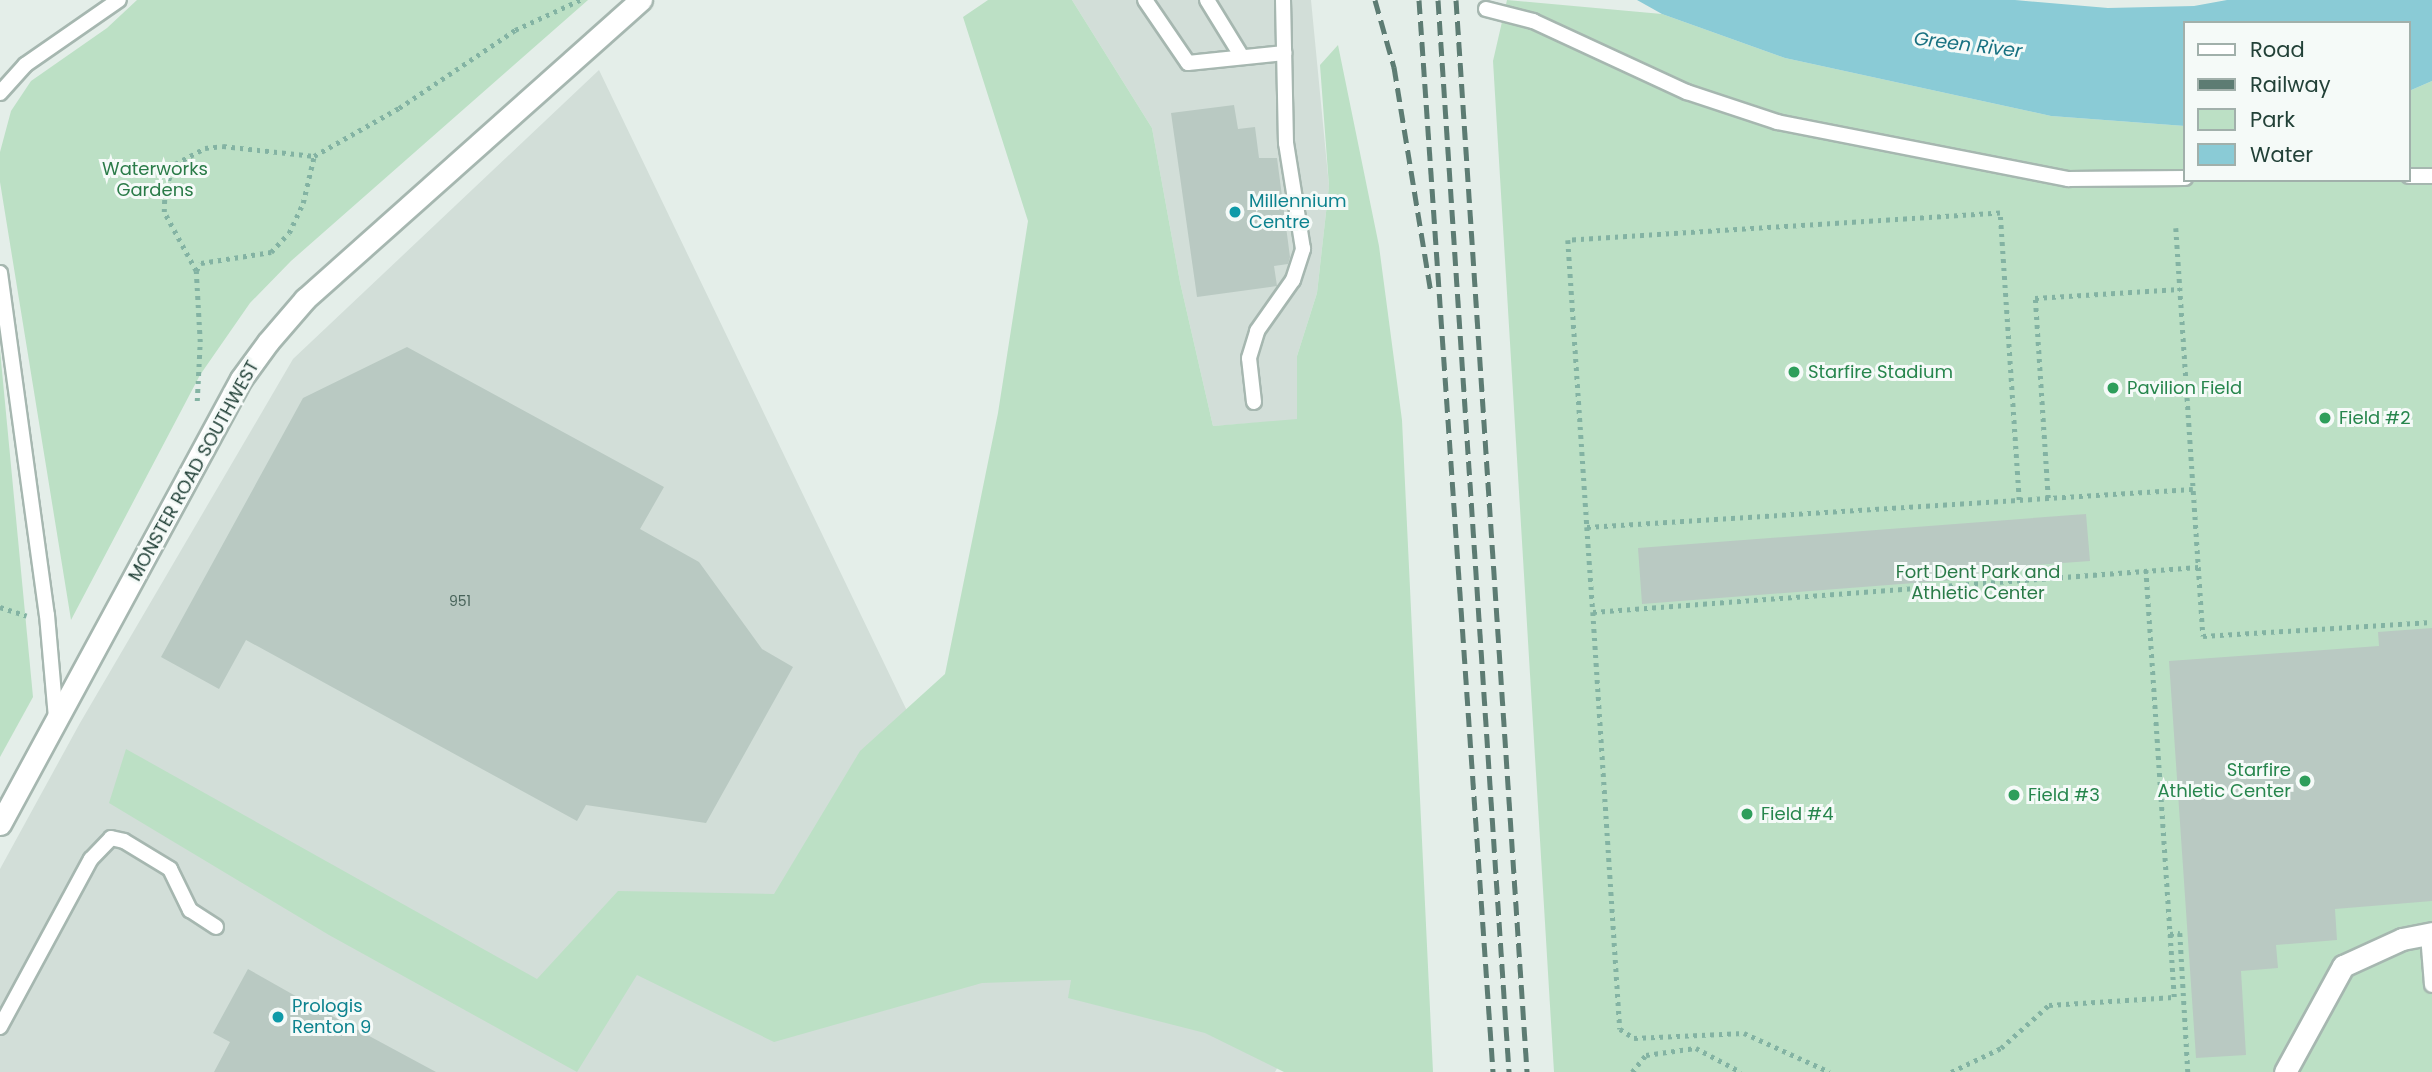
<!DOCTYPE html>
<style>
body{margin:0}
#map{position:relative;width:2432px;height:1072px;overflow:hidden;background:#e4eee9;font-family:Poppins,sans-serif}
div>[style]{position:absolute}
.built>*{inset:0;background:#d2ded8}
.green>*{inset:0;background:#bce0c5}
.water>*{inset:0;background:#8acbd6}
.building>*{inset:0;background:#b9c9c2}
.path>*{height:4.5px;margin-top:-2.25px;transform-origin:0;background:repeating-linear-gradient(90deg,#83b3a3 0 3.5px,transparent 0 8.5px)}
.roads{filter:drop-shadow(2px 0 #a6b7b0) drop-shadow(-2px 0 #a6b7b0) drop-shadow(0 2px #a6b7b0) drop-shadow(0 -2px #a6b7b0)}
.service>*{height:14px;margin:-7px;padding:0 7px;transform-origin:7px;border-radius:7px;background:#fff}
.minor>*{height:21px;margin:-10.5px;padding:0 10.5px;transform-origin:10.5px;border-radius:10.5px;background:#fff}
.tertiary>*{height:21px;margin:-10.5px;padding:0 10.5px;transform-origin:10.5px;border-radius:10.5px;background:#fff}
.rail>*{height:5px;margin-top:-2.5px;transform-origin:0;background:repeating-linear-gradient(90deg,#5d7c73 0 14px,transparent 0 21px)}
.dots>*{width:19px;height:19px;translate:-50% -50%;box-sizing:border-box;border:4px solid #f5faf8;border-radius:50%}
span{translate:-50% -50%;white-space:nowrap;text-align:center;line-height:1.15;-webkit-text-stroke:6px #f5faf8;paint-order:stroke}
.number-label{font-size:14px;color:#48635a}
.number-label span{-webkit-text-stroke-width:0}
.park-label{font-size:18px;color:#2a7b48}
.culture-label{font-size:18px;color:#0d838f}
.left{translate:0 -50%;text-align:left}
.leisure-label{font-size:18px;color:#27864d}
.right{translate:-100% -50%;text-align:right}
.street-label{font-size:18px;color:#224138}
.water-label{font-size:19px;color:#187181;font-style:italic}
.legend{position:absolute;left:2183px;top:21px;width:228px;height:161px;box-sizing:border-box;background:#f5faf8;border:2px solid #a1b0ab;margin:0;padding:9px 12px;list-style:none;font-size:21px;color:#224138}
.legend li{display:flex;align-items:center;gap:14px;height:35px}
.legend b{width:35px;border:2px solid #a1b0ab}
</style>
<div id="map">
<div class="built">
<div style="clip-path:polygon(1072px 0,1311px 0,1329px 186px,1317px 293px,1297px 356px,1297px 420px,1213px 426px,1180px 282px,1152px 128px)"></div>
<div style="clip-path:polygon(599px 70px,971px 844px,1298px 1031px,1275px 1072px,0 1072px,0 869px,80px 723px,293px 359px)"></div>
</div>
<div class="green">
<div style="clip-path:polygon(137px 0,588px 0,291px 261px,250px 303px,200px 375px,71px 620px,0 182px,0 152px,11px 111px,31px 81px,107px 28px)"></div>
<div style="clip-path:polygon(988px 0,1072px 0,1152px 128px,1180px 282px,1213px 426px,1297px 419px,1297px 356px,1317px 293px,1329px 186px,1320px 65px,1338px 45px,1379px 246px,1402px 420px,1433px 1072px,1284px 1072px,1205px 1033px,1068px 998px,1071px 980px,982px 983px,774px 1042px,637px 975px,577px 1072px,329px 935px,109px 803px,126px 749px,537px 979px,618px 891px,774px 894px,860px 751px,945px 674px,998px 413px,1028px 221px,963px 17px)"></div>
<div style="clip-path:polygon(1507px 0,1662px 14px,1785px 58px,2051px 116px,2185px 126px,2185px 180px,2409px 180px,2409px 91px,2432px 81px,2432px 1072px,1554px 1072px,1493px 61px)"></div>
<div style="clip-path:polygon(0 350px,33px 697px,0 757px)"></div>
</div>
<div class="water">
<div style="clip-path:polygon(1637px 0,2015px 0,2108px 8px,2194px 6px,2227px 0,2432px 0,2432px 81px,2409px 91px,2409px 23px,2185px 23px,2185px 126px,2051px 116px,1785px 58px,1662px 14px)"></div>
</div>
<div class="building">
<div style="clip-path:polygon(1234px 105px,1238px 129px,1255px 127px,1259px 158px,1277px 158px,1290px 257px,1288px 264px,1274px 266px,1277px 286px,1197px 297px,1171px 113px)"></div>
<div style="clip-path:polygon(407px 347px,664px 487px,640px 529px,699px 562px,762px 649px,793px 667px,706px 823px,586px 805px,577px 821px,246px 640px,219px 689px,161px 657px,303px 398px)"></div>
<div style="clip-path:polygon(2086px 514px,2090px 561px,1978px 569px,1979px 578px,1642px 604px,1638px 548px)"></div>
<div style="clip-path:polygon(2432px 628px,2432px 901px,2335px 909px,2337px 940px,2276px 945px,2278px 968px,2241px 971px,2246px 1055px,2196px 1058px,2169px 661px,2379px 646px,2378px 632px)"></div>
<div style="clip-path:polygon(248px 969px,308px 1003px,436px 1072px,214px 1072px,230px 1042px,213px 1033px)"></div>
</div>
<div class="path">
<div style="left:2176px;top:228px;width:409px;rotate:86.2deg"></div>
<div style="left:2203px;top:636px;width:229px;rotate:-3.5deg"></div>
<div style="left:196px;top:271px;width:67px;rotate:-118.5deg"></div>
<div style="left:164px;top:212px;width:24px;rotate:-88deg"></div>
<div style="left:165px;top:188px;width:26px;rotate:-67deg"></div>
<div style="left:175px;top:164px;width:34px;rotate:-28deg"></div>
<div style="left:205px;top:148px;width:18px;rotate:-6deg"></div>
<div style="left:223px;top:146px;width:92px;rotate:6.3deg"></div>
<div style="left:197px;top:401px;width:59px;rotate:-87.1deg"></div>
<div style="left:200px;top:342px;width:71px;rotate:-93.2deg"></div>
<div style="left:196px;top:271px;width:9px;rotate:-58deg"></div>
<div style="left:201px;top:263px;width:71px;rotate:-8.9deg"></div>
<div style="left:271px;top:252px;width:26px;rotate:-47deg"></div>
<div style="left:289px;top:233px;width:33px;rotate:-65deg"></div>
<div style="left:303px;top:203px;width:48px;rotate:-76.8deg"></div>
<div style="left:314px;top:156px;width:98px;rotate:-29.5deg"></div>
<div style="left:399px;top:108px;width:140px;rotate:-33.9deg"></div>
<div style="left:515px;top:30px;width:72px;rotate:-24.8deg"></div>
<div style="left:2048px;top:498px;width:200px;rotate:-93.7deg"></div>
<div style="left:2035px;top:298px;width:145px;rotate:-3.6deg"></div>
<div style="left:2019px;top:500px;width:288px;rotate:-93.8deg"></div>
<div style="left:2000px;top:213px;width:433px;rotate:176.4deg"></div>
<div style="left:1568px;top:240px;width:288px;rotate:86.2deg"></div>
<div style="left:1587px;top:527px;width:607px;rotate:-3.59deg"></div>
<div style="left:1587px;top:527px;width:85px;rotate:86deg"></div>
<div style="left:1593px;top:612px;width:607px;rotate:-4.25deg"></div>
<div style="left:0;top:607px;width:28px;rotate:18deg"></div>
<div style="left:1593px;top:612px;width:418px;rotate:86.3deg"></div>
<div style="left:1620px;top:1029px;width:17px;rotate:33deg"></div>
<div style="left:1634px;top:1038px;width:110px;rotate:-2.6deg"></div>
<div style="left:1744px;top:1033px;width:94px;rotate:24.4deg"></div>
<div style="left:2170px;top:934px;width:10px;rotate:-6deg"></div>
<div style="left:2180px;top:933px;width:139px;rotate:86.7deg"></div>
<div style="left:1632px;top:1072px;width:22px;rotate:-51deg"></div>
<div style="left:1646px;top:1055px;width:50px;rotate:-8deg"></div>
<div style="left:1696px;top:1048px;width:51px;rotate:28.1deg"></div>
<div style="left:1951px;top:1072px;width:55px;rotate:-25.6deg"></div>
<div style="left:2001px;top:1048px;width:64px;rotate:-41.9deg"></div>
<div style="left:2049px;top:1005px;width:125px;rotate:-3.7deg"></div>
<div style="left:2174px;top:997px;width:428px;rotate:-93.8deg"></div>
</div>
<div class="roads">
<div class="service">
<div style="left:1145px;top:0;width:76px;rotate:55.7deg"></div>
<div style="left:1188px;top:63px;width:97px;rotate:-5.9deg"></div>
<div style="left:1207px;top:0;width:67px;rotate:58.4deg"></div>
<div style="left:1486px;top:9px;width:49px;rotate:14.3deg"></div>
<div style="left:1533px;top:21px;width:170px;rotate:24.8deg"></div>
<div style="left:1687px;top:92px;width:95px;rotate:18.4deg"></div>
<div style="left:1777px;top:122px;width:297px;rotate:11.1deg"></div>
<div style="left:2068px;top:179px;width:117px;rotate:-0.5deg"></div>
<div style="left:0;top:93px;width:38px;rotate:-48deg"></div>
<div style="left:25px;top:65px;width:114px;rotate:-34.7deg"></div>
<div style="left:2409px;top:176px;width:23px"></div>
<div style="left:0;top:273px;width:345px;rotate:82.2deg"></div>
<div style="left:47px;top:615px;width:103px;rotate:85deg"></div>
<div style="left:1254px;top:402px;width:44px;rotate:-96.5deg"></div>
<div style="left:1249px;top:358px;width:28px;rotate:-73deg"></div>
<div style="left:1257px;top:331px;width:62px;rotate:-54.8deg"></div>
<div style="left:1293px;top:280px;width:33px;rotate:-72deg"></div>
<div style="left:1303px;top:249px;width:107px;rotate:-99.1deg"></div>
<div style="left:1286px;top:143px;width:143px;rotate:-91.2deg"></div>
<div style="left:2428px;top:935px;width:50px;rotate:85.4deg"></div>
<div style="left:0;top:1027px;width:191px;rotate:-61.6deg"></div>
<div style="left:91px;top:859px;width:29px;rotate:-46deg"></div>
<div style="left:111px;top:838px;width:13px;rotate:13deg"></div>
<div style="left:124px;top:841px;width:54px;rotate:31.3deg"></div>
<div style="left:170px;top:869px;width:46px;rotate:64deg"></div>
<div style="left:190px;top:910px;width:31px;rotate:33deg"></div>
</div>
<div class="minor">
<div style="left:2285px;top:1072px;width:121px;rotate:-61.3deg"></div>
<div style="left:2343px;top:966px;width:65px;rotate:-24.6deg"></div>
<div style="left:2402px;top:939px;width:31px;rotate:-11deg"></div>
</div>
<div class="tertiary">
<div style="left:0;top:824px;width:506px;rotate:-61.56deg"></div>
<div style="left:241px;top:379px;width:46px;rotate:-53.9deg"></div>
<div style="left:268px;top:342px;width:57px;rotate:-49.3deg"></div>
<div style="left:305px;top:299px;width:450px;rotate:-41.7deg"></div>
</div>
</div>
<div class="rail">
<div style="left:1375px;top:0;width:70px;rotate:74.2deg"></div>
<div style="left:1394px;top:67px;width:229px;rotate:80.7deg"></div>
<div style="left:1419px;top:0;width:1075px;rotate:86.05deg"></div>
<div style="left:1438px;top:0;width:1074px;rotate:86.21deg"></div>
<div style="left:1456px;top:0;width:1074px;rotate:86.21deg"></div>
</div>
<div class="dots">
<div style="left:1235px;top:212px;background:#0f9aa8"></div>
<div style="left:1794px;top:372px;background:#2e9e5b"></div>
<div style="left:2113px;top:388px;background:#2e9e5b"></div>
<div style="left:2325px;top:418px;background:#2e9e5b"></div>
<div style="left:2305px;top:781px;background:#2e9e5b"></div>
<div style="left:2014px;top:795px;background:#2e9e5b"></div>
<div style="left:1747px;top:814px;background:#2e9e5b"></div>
<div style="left:278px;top:1017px;background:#0f9aa8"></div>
</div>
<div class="number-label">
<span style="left:460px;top:601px">951</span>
</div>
<div class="park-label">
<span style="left:155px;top:180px">Waterworks<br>Gardens</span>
<span style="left:1978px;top:583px">Fort Dent Park and<br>Athletic Center</span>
</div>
<div class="culture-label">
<span class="left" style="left:1249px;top:212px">Millennium<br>Centre</span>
<span class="left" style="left:292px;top:1017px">Prologis<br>Renton 9</span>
</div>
<div class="leisure-label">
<span class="left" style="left:1808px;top:372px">Starfire Stadium</span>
<span class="left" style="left:2127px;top:388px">Pavilion Field</span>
<span class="left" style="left:2339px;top:418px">Field #2</span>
<span class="right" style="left:2291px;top:781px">Starfire<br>Athletic Center</span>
<span class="left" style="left:2028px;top:795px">Field #3</span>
<span class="left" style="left:1761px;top:814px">Field #4</span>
</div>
<div class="street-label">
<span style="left:194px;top:471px;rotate:-61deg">MONSTER ROAD SOUTHWEST</span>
</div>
<div class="water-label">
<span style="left:1968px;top:45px;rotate:7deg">Green River</span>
</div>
<ul class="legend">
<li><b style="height:9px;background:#fff"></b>Road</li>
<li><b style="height:9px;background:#5d7c73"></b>Railway</li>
<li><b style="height:19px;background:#bce0c5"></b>Park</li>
<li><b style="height:19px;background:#8acbd6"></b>Water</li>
</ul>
</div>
